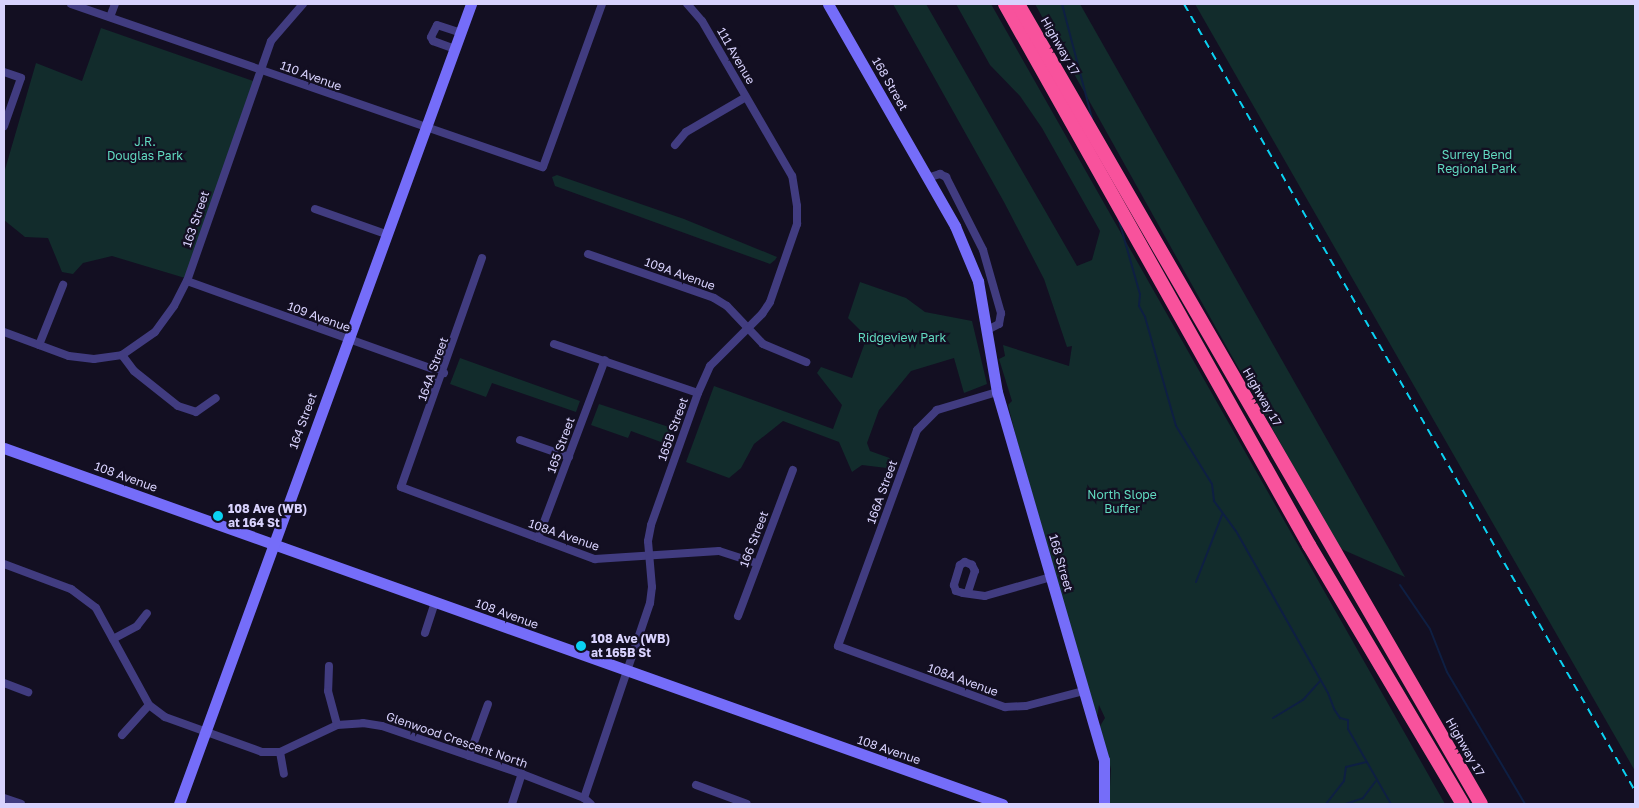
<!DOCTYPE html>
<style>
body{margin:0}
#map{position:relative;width:1639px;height:808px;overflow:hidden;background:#130f22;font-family:"Golos Text",sans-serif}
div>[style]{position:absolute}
.green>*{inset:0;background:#122c2c}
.stream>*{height:2px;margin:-1px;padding:0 1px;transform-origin:1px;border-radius:1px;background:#0e1f43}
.street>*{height:8px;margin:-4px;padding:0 4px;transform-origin:4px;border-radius:4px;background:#413c80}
.secondary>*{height:11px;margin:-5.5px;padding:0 5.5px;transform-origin:5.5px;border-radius:5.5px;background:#756df9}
.highway>*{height:14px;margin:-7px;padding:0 7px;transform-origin:7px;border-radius:7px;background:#f8529c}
.rail>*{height:2px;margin-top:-1px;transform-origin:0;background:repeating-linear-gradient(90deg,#0ad2f2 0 8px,transparent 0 14px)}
.dots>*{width:14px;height:14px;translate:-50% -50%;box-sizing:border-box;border:2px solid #130f22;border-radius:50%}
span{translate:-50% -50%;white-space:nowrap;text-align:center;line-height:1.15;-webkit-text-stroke:4.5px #130f22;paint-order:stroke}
.street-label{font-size:12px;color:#d8d2fd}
.park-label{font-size:12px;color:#61dac0}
.poi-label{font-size:12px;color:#d8d2fd;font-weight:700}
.left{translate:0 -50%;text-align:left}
.frame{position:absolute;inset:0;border:5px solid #d8d2fd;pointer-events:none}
</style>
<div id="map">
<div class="green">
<div style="clip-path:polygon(893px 4px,926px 4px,1077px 266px,1092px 260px,1100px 231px,1042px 128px,1020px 96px,990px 65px,956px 4px,991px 4px,1445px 804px,1109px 804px,1111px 769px,1100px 726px,1105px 718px,1099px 705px,1097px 718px,1017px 441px,1008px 405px,1012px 401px,999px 359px,1005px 356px,1003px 345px,1069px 366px,1072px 346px,1067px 347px,1044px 279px,1004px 202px)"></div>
<div style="clip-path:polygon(1035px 4px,1080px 4px,1405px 577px,1339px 548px)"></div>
<div style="clip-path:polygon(1195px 4px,1635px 4px,1635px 771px)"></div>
<div style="clip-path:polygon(101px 28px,256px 82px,185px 278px,112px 256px,83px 263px,73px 274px,62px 272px,48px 238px,25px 237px,4px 220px,4px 173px,36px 63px,82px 81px)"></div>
<div style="clip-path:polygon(557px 175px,684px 219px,777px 257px,775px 260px,770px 264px,555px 186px,552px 177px)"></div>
<div style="clip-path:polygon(860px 282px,906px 298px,925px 312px,972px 321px,987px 384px,964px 393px,954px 358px,911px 371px,879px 410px,867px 443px,870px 451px,898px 461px,895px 469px,862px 465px,852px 472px,839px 442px,783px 421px,754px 444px,741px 468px,729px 478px,686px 462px,714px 386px,833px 429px,842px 405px,817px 373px,821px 367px,852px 378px,867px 337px,848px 318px)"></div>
<div style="clip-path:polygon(460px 358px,580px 401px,576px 412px,492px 383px,486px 397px,450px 384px)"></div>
<div style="clip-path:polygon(599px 404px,675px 429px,669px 445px,631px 431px,628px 438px,591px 425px)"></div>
</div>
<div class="stream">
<div style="left:1062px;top:4px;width:118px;rotate:75.3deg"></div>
<div style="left:1118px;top:217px;width:80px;rotate:74.1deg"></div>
<div style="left:1140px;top:294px;width:12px;rotate:95deg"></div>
<div style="left:1139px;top:306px;width:13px;rotate:61deg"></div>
<div style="left:1145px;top:317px;width:113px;rotate:74.1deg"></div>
<div style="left:1176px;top:426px;width:68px;rotate:58.2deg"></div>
<div style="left:1212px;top:484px;width:17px;rotate:83deg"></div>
<div style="left:1214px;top:501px;width:37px;rotate:54deg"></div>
<div style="left:1236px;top:531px;width:186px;rotate:60.4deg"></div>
<div style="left:1328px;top:693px;width:17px;rotate:69deg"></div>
<div style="left:1334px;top:709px;width:11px;rotate:56deg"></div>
<div style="left:1340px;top:718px;width:8px;rotate:14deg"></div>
<div style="left:1348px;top:720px;width:9px;rotate:90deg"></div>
<div style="left:1348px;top:729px;width:86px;rotate:60.2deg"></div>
<div style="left:1196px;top:582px;width:72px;rotate:-68.8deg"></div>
<div style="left:1400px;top:585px;width:53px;rotate:55.7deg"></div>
<div style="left:1430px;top:629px;width:46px;rotate:68.4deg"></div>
<div style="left:1447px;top:672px;width:153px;rotate:59.4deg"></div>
<div style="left:1273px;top:718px;width:35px;rotate:-31deg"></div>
<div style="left:1303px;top:700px;width:25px;rotate:-48deg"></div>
<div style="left:1326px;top:804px;width:29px;rotate:-52deg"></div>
<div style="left:1344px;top:781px;width:14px;rotate:-82deg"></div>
<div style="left:1346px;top:767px;width:21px;rotate:-14deg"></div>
<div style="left:1346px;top:804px;width:18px;rotate:-19deg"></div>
<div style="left:1363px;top:798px;width:21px;rotate:-53deg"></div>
</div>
<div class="street">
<div style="left:71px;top:4px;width:499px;rotate:19.1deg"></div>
<div style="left:543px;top:167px;width:173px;rotate:-70.1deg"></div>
<div style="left:110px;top:17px;width:14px;rotate:-69deg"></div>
<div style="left:455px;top:49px;width:23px;rotate:-160deg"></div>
<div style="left:433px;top:41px;width:4px;rotate:-117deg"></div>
<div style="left:431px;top:37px;width:13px;rotate:-63deg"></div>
<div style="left:437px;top:25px;width:25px;rotate:18deg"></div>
<div style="left:4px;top:72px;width:18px;rotate:19deg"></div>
<div style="left:21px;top:78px;width:51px;rotate:109.5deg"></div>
<div style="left:675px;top:145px;width:17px;rotate:-50deg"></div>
<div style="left:686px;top:132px;width:69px;rotate:-30.3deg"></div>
<div style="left:927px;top:178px;width:14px;rotate:-17deg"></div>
<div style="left:940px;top:174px;width:7px;rotate:27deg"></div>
<div style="left:946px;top:177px;width:82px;rotate:63.1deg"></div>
<div style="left:983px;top:250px;width:66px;rotate:74.1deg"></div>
<div style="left:1001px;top:313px;width:11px;rotate:100deg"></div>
<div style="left:999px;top:324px;width:13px;rotate:153deg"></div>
<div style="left:315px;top:209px;width:75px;rotate:19.4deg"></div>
<div style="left:588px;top:254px;width:133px;rotate:19.2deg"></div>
<div style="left:714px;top:298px;width:15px;rotate:32deg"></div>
<div style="left:727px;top:306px;width:52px;rotate:46.5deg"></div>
<div style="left:763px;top:344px;width:47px;rotate:22.7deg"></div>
<div style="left:482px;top:258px;width:243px;rotate:109.5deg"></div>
<div style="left:401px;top:487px;width:207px;rotate:20.4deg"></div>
<div style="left:595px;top:559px;width:124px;rotate:-3.7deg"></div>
<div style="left:719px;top:551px;width:39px;rotate:18deg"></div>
<div style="left:187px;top:281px;width:273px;rotate:19.7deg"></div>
<div style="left:4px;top:332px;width:69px;rotate:20.3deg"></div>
<div style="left:69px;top:356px;width:25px;rotate:7deg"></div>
<div style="left:94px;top:359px;width:28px;rotate:-8deg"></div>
<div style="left:122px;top:355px;width:20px;rotate:53deg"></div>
<div style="left:134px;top:371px;width:56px;rotate:38.5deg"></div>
<div style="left:178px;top:406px;width:19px;rotate:18deg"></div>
<div style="left:196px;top:412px;width:24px;rotate:-35deg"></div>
<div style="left:554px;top:344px;width:152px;rotate:18.8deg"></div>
<div style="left:39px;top:345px;width:65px;rotate:-68.2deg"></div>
<div style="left:122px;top:355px;width:40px;rotate:-34.9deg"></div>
<div style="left:155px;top:332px;width:32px;rotate:-54deg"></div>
<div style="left:174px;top:306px;width:28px;rotate:-63deg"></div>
<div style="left:187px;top:281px;width:254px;rotate:-70.7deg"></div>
<div style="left:271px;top:41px;width:49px;rotate:-49.1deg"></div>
<div style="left:997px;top:392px;width:63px;rotate:163.3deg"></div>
<div style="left:937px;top:410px;width:28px;rotate:135deg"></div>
<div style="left:917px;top:430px;width:230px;rotate:110.1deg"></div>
<div style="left:838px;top:646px;width:178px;rotate:20.1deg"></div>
<div style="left:1005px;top:707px;width:21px;rotate:-3deg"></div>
<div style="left:1026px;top:706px;width:59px;rotate:-14.7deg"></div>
<div style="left:520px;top:440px;width:52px;rotate:19.1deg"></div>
<div style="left:538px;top:538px;width:190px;rotate:-69.4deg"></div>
<div style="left:4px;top:564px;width:72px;rotate:20.5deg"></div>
<div style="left:71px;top:589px;width:31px;rotate:37deg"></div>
<div style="left:96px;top:608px;width:111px;rotate:61.3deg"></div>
<div style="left:149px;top:705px;width:20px;rotate:37deg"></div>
<div style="left:165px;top:717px;width:103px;rotate:19.8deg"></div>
<div style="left:262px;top:752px;width:18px"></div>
<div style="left:280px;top:752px;width:63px;rotate:-25.3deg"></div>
<div style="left:337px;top:725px;width:26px;rotate:-4deg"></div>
<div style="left:363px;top:723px;width:19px;rotate:9deg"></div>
<div style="left:382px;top:726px;width:148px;rotate:18.9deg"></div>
<div style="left:522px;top:774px;width:66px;rotate:21.2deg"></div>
<div style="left:584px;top:798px;width:9px;rotate:41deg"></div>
<div style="left:968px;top:592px;width:22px;rotate:-72deg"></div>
<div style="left:975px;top:571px;width:7px;rotate:-117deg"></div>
<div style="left:972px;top:565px;width:8px;rotate:-157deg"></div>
<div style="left:965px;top:562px;width:6px;rotate:149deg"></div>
<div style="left:960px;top:565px;width:21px;rotate:107deg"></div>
<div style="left:954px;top:585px;width:6px;rotate:72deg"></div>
<div style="left:956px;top:591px;width:7px;rotate:16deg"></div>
<div style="left:963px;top:593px;width:22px;rotate:8deg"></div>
<div style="left:985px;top:596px;width:69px;rotate:-16.1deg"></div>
<div style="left:738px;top:616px;width:156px;rotate:-69.4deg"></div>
<div style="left:425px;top:633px;width:32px;rotate:-72deg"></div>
<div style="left:113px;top:639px;width:27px;rotate:-28deg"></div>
<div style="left:137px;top:626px;width:16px;rotate:-52deg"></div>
<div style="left:329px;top:666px;width:25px;rotate:92deg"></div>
<div style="left:328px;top:691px;width:35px;rotate:75deg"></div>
<div style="left:4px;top:683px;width:26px;rotate:21deg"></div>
<div style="left:122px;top:735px;width:40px;rotate:-48deg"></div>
<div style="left:280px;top:752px;width:22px;rotate:80deg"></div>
<div style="left:469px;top:756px;width:55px;rotate:-69.9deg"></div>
<div style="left:696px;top:785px;width:54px;rotate:20.4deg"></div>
<div style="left:4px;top:798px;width:18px;rotate:19deg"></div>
<div style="left:584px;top:798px;width:206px;rotate:-71.3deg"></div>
<div style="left:650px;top:603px;width:16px;rotate:-83deg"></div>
<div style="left:652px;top:587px;width:46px;rotate:-95deg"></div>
<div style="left:648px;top:541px;width:16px;rotate:-79deg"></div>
<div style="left:651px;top:525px;width:140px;rotate:-70.4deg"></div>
<div style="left:698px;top:393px;width:30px;rotate:-66deg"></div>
<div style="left:710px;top:366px;width:74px;rotate:-45deg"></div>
<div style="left:762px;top:314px;width:14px;rotate:-56deg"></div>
<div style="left:770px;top:302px;width:83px;rotate:-70.9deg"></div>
<div style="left:797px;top:224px;width:18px;rotate:-90deg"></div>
<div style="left:797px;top:206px;width:30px;rotate:-99deg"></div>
<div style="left:792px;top:176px;width:179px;rotate:-120.1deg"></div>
<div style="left:702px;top:21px;width:23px;rotate:-131deg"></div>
<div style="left:512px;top:804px;width:32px;rotate:-72deg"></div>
</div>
<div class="secondary">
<div style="left:828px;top:4px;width:256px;rotate:60.2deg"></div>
<div style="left:955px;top:226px;width:60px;rotate:67.3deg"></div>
<div style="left:978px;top:281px;width:113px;rotate:80.3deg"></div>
<div style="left:997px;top:392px;width:383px;rotate:73.8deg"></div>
<div style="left:1104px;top:760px;width:44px;rotate:90deg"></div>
<div style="left:4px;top:448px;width:1060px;rotate:19.63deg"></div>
<div style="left:179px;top:804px;width:852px;rotate:-69.95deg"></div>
</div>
<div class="highway">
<div style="left:1005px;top:4px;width:621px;rotate:60.67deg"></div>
<div style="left:1309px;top:545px;width:301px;rotate:59.3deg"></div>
<div style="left:1018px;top:4px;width:924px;rotate:59.94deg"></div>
</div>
<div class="rail">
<div style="left:1184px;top:4px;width:907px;rotate:60.18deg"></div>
</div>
<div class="dots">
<div style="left:218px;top:516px;background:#0ad2f2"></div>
<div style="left:581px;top:646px;background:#0ad2f2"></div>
</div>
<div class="street-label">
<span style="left:1060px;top:46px;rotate:60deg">Highway 17</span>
<span style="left:736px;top:56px;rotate:60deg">111 Avenue</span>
<span style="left:311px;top:76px;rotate:20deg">110 Avenue</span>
<span style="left:890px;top:84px;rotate:60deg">168 Street</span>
<span style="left:196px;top:219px;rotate:-71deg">163 Street</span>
<span style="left:680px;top:274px;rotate:20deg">109A Avenue</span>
<span style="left:319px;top:317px;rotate:20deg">109 Avenue</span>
<span style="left:433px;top:369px;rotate:-70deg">164A Street</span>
<span style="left:1262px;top:397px;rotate:60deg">Highway 17</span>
<span style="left:303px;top:421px;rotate:-70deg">164 Street</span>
<span style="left:673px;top:429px;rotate:-70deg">165B Street</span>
<span style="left:561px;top:445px;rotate:-70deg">165 Street</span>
<span style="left:126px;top:477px;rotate:20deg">108 Avenue</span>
<span style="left:882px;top:492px;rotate:-70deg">166A Street</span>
<span style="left:564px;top:535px;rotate:19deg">108A Avenue</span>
<span style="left:754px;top:539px;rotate:-69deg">166 Street</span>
<span style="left:1061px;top:563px;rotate:74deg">168 Street</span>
<span style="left:507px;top:614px;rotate:20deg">108 Avenue</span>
<span style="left:963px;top:680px;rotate:20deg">108A Avenue</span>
<span style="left:457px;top:740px;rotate:19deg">Glenwood Crescent North</span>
<span style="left:1465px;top:747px;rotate:60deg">Highway 17</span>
<span style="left:889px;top:750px;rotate:19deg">108 Avenue</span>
</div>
<div class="park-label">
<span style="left:145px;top:149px">J.R.<br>Douglas Park</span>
<span style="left:1477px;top:162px">Surrey Bend<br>Regional Park</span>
<span style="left:902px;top:338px">Ridgeview Park</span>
<span style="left:1122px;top:502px">North Slope<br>Buffer</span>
</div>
<div class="poi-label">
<span class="left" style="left:228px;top:516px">108 Ave (WB)<br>at 164 St</span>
<span class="left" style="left:591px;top:646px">108 Ave (WB)<br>at 165B St</span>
</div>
<div class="frame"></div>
</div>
